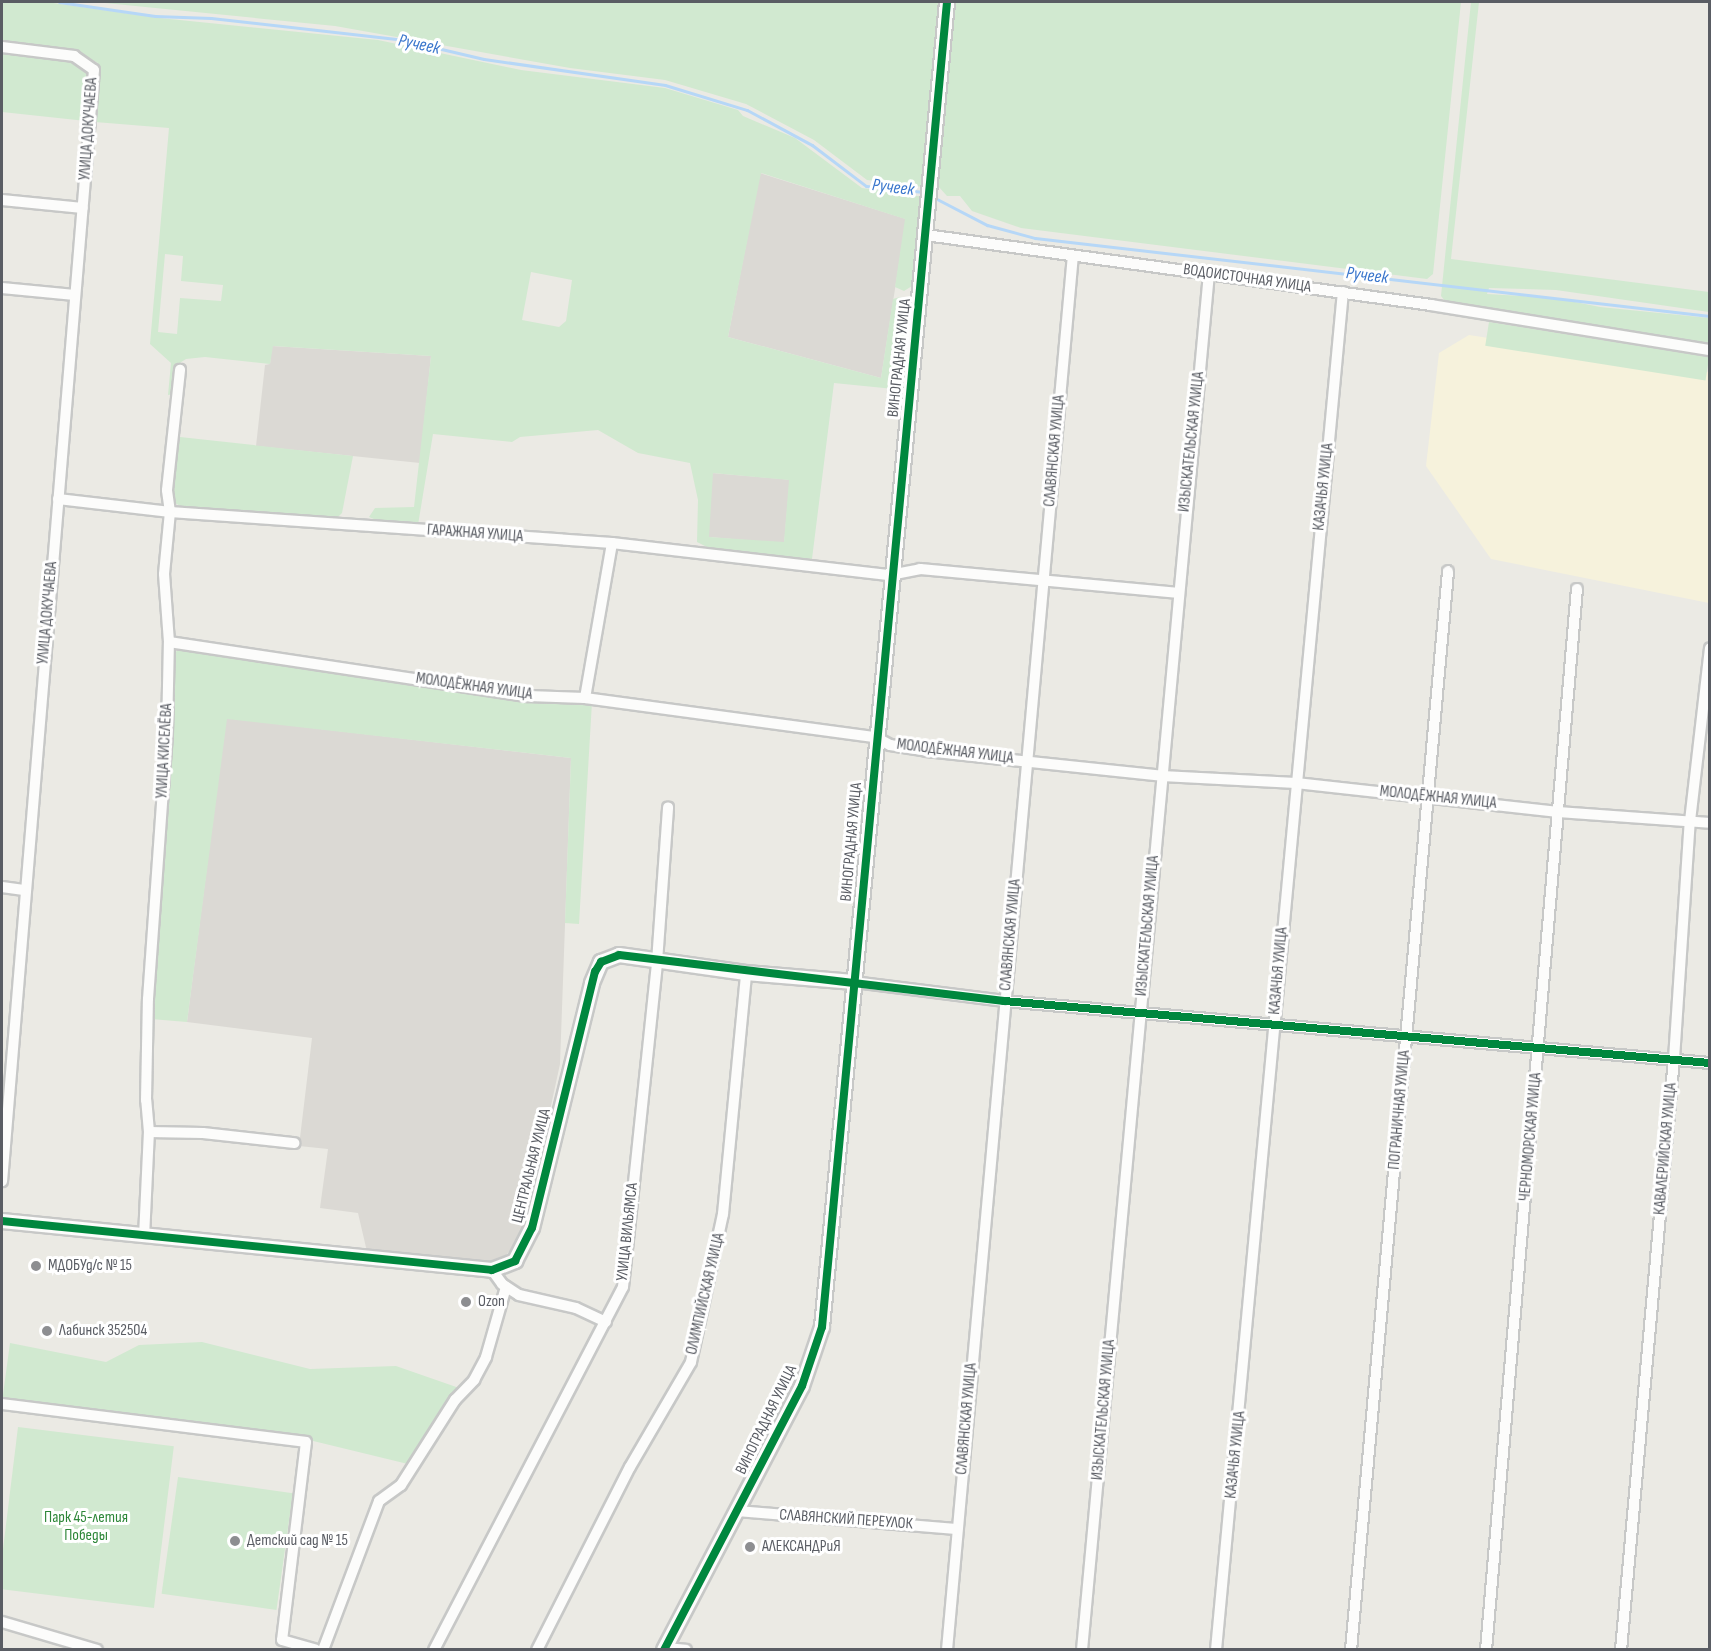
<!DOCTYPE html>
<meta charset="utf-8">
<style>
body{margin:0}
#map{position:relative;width:1711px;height:1651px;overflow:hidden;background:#ebeae4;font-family:"Sofia Sans Condensed",sans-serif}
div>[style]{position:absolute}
.commercial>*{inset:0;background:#f6f2dc}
.industrial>*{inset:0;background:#dbd9d4;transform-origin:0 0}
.green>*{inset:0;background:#d1e9d0;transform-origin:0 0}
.stream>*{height:3px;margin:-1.5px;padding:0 1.5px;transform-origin:1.5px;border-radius:1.5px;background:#b6d7f7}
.roads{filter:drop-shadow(2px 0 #c7c8c7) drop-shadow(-2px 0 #c7c8c7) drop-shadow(0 2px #c7c8c7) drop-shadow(0 -2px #c7c8c7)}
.minor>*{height:10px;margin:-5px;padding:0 5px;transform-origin:5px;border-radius:5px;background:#fcfcfb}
.tertiary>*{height:14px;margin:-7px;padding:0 7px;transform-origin:7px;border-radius:7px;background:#fcfcfb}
.cycleway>*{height:8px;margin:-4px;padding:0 4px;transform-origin:4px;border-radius:4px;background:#00873e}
.dots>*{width:16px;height:16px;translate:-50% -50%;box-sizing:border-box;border:3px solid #fff;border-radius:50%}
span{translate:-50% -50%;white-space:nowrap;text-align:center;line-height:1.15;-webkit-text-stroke:6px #fff;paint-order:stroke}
.street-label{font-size:16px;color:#5a5d64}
.poi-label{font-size:16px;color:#5a5d64}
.left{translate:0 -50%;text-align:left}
.park-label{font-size:16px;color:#2e8739}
.water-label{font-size:18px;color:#3a76cc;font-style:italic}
.frame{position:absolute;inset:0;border:3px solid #5a5d64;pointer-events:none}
</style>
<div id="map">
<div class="commercial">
<div style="clip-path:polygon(1469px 335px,1709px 372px,1709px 603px,1491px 559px,1426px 466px,1439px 353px)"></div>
</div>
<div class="industrial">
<div style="clip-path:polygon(760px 173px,906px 219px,881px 378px,728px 337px)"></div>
<div style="clip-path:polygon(272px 346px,431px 356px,420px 463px,256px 446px,265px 365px,270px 364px)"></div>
<div style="left:712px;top:473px;width:78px;height:64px;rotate:5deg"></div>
<div style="clip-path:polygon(226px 718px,571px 758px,560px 1064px,525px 1226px,515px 1245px,504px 1257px,489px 1264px,368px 1256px,358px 1213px,320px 1208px,328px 1149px,299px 1146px,312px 1038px,187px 1022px)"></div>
</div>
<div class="green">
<div style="clip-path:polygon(evenodd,2px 2px,46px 2px,160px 18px,378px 40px,521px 70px,665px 88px,738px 110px,743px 116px,795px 138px,862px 188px,924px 197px,912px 286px,904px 291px,895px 287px,905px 219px,761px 173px,728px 337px,881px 378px,893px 299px,900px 297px,911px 302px,904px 390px,834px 383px,812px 559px,709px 548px,697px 542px,698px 500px,690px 463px,638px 453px,598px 430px,520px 437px,512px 442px,433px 434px,418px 525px,386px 524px,369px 517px,375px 508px,414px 507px,431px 356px,273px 346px,270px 364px,205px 357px,186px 359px,178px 364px,174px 394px,168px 395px,171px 363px,150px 344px,169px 128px,95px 122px,98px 63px,79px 53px,2px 42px,2px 2px,165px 254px,183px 256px,181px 281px,223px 285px,221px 301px,180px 298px,177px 334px,158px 332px,165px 254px,2px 2px,531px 272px,572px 280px,566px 321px,559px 327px,522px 320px,531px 272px,2px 2px,713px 473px,789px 480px,784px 542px,709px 537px,713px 473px)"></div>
<div style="clip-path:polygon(95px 2px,942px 2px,924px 187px,867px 180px,814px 140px,746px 104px,665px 80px,570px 68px,335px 26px)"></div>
<div style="clip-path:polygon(954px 2px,1461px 2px,1433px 274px,1427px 279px,1021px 228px,972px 211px,960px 196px,947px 196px,938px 186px)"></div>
<div style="clip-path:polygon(1471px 2px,1479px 2px,1451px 259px,1709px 292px,1709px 312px,1556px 290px,1489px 288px,1487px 294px,1555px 298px,1600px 307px,1709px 318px,1709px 345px,1449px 306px,1441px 296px)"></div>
<div style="clip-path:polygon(2px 50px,75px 59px,84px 64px,90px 77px,86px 121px,2px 112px)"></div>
<div style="left:1489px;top:322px;width:223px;height:24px;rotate:9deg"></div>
<div style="clip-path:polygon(180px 437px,353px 456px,342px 513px,336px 519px,184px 508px,175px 503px,171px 488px)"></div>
<div style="clip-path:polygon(184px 648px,560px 704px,592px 702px,579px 924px,565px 923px,571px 758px,227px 719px,187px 1022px,151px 1019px,175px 652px)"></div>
<div style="clip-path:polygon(202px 1342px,310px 1369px,396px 1366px,462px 1389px,412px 1465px,305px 1439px,2px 1402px,10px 1343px,106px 1362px,139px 1345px)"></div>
<div style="left:18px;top:1427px;width:157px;height:163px;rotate:7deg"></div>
<div style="left:178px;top:1477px;width:116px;height:118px;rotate:8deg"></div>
</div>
<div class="stream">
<div style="left:59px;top:2px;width:97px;rotate:8.3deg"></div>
<div style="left:155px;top:16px;width:56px;rotate:2deg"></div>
<div style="left:211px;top:18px;width:193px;rotate:6.5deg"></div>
<div style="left:403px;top:40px;width:83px;rotate:13.2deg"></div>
<div style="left:484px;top:59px;width:183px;rotate:8.2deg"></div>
<div style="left:665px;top:85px;width:86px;rotate:17deg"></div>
<div style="left:747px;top:110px;width:74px;rotate:28.3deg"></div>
<div style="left:812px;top:145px;width:68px;rotate:37.2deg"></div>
<div style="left:866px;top:186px;width:58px;rotate:5.9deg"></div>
<div style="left:933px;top:197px;width:61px;rotate:27.4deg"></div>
<div style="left:987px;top:225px;width:50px;rotate:15.2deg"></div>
<div style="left:1035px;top:238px;width:679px;rotate:6.59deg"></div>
</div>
<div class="roads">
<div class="minor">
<div style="left:2px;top:47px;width:73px;rotate:7.1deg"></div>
<div style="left:74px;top:56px;width:24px;rotate:35deg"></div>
<div style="left:94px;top:70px;width:1115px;rotate:94.73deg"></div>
<div style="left:2px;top:200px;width:81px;rotate:5.6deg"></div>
<div style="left:926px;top:235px;width:510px;rotate:7.89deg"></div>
<div style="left:1431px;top:305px;width:283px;rotate:9.2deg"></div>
<div style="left:2px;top:288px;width:73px;rotate:5.5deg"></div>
<div style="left:58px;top:499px;width:113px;rotate:6.6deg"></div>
<div style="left:170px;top:512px;width:443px;rotate:4deg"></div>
<div style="left:612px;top:543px;width:280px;rotate:6.6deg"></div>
<div style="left:890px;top:575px;width:31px;rotate:-11deg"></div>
<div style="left:920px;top:569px;width:258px;rotate:5.3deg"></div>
<div style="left:169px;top:642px;width:363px;rotate:8.6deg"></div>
<div style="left:528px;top:696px;width:57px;rotate:2deg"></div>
<div style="left:585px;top:698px;width:293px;rotate:7.7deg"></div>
<div style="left:875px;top:737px;width:17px;rotate:28deg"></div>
<div style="left:890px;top:745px;width:36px;rotate:9deg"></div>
<div style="left:926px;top:751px;width:237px;rotate:6deg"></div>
<div style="left:1162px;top:776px;width:134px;rotate:3deg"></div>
<div style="left:1296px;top:783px;width:264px;rotate:6.3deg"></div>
<div style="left:1558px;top:812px;width:152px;rotate:4.1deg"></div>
<div style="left:585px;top:698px;width:157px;rotate:-80.1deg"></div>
<div style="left:2px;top:887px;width:22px;rotate:8deg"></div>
<div style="left:854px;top:982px;width:151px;rotate:7.2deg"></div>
<div style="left:1004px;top:1001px;width:709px;rotate:5.02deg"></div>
<div style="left:149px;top:1132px;width:54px;rotate:1.1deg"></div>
<div style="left:203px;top:1133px;width:92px;rotate:6.3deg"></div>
<div style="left:144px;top:1237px;width:105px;rotate:-87.3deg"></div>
<div style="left:149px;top:1132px;width:32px;rotate:-95deg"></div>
<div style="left:146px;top:1100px;width:101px;rotate:-88.9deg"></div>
<div style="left:148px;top:999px;width:266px;rotate:-85.9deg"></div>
<div style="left:167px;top:734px;width:92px;rotate:-88.8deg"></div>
<div style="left:169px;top:642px;width:68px;rotate:-94.2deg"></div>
<div style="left:164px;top:574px;width:62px;rotate:-84.5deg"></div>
<div style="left:170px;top:512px;width:22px;rotate:-98deg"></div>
<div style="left:167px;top:490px;width:121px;rotate:-83.8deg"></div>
<div style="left:492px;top:1270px;width:17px;rotate:54deg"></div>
<div style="left:502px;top:1284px;width:20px;rotate:33deg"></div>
<div style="left:519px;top:1295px;width:58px;rotate:12.8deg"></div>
<div style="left:576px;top:1308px;width:33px;rotate:25deg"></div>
<div style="left:2px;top:1404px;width:306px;rotate:7.1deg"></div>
<div style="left:306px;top:1442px;width:199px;rotate:96.9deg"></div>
<div style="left:282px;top:1640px;width:35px;rotate:16deg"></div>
<div style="left:736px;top:1511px;width:222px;rotate:4.7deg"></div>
<div style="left:2px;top:1622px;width:99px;rotate:16.4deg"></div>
<div style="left:665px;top:1648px;width:21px;rotate:5deg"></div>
<div style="left:323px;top:1650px;width:159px;rotate:-69.4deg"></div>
<div style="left:379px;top:1501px;width:27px;rotate:-36deg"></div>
<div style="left:401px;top:1485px;width:101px;rotate:-57.6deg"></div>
<div style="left:455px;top:1400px;width:28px;rotate:-46deg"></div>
<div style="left:474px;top:1380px;width:26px;rotate:-62deg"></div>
<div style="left:486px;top:1357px;width:73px;rotate:-74.1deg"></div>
<div style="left:434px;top:1650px;width:409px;rotate:-62.5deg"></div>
<div style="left:623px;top:1287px;width:327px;rotate:-84deg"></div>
<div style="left:657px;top:962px;width:155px;rotate:-85.9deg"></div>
<div style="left:537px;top:1650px;width:205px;rotate:-63.1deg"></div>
<div style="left:630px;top:1467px;width:121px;rotate:-59.8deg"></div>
<div style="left:691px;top:1362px;width:151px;rotate:-77.8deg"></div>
<div style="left:723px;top:1214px;width:242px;rotate:-84.5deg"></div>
<div style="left:947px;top:1650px;width:1400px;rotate:-84.84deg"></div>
<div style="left:1082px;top:1650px;width:1383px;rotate:-84.73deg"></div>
<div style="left:1216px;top:1650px;width:1364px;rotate:-84.66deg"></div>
<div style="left:1351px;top:1650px;width:1083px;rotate:-84.86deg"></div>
<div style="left:1486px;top:1650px;width:1065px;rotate:-85.1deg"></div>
<div style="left:1621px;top:1650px;width:593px;rotate:-84.88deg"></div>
<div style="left:1674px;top:1059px;width:239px;rotate:-86.2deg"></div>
<div style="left:1690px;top:821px;width:174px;rotate:-83.4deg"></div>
</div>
<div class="tertiary">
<div style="left:2px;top:1221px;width:492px;rotate:5.7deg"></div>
<div style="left:492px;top:1270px;width:25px;rotate:-21deg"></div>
<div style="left:515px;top:1261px;width:37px;rotate:-63deg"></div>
<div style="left:532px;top:1228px;width:252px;rotate:-76.2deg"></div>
<div style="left:592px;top:983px;width:23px;rotate:-67deg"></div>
<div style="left:601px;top:962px;width:19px;rotate:-21deg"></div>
<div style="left:619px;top:955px;width:128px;rotate:8.1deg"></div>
<div style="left:746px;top:973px;width:108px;rotate:4.8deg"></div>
<div style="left:664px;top:1650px;width:298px;rotate:-62.4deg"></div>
<div style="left:802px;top:1386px;width:62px;rotate:-71.3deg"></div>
<div style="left:822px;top:1327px;width:1331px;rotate:-84.61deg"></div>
</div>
</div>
<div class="cycleway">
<div style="left:2px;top:1221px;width:492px;rotate:5.7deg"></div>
<div style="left:492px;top:1270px;width:25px;rotate:-21deg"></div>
<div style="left:515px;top:1261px;width:37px;rotate:-63deg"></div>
<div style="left:532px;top:1228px;width:264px;rotate:-76.2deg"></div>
<div style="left:595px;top:972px;width:12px;rotate:-59deg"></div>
<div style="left:601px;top:962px;width:19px;rotate:-21deg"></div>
<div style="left:619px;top:955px;width:388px;rotate:6.8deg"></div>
<div style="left:1004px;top:1001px;width:709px;rotate:5.02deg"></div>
<div style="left:664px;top:1650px;width:298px;rotate:-62.4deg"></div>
<div style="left:802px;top:1386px;width:62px;rotate:-71.3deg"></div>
<div style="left:822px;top:1327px;width:1331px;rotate:-84.61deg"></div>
</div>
<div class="dots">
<div style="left:36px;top:1266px;background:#8d8e91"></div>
<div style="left:466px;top:1302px;background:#8d8e91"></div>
<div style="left:47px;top:1331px;background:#8d8e91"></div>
<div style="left:235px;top:1541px;background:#8d8e91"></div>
<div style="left:750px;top:1547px;background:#8d8e91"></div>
</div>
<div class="street-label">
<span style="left:89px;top:129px;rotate:-86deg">УЛИЦА ДОКУЧАЕВА</span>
<span style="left:1247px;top:279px;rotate:8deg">ВОДОИСТОЧНАЯ УЛИЦА</span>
<span style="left:900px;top:358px;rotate:-84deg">ВИНОГРАДНАЯ УЛИЦА</span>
<span style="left:1192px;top:442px;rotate:-84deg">ИЗЫСКАТЕЛЬСКАЯ УЛИЦА</span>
<span style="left:1055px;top:451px;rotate:-85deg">СЛАВЯНСКАЯ УЛИЦА</span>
<span style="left:1324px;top:487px;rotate:-84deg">КАЗАЧЬЯ УЛИЦА</span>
<span style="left:475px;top:534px;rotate:4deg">ГАРАЖНАЯ УЛИЦА</span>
<span style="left:48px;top:613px;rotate:-85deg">УЛИЦА ДОКУЧАЕВА</span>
<span style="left:474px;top:687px;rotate:8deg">МОЛОДЁЖНАЯ УЛИЦА</span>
<span style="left:165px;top:751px;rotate:-87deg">УЛИЦА КИСЕЛЁВА</span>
<span style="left:955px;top:752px;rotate:7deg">МОЛОДЁЖНАЯ УЛИЦА</span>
<span style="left:1438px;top:798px;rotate:6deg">МОЛОДЁЖНАЯ УЛИЦА</span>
<span style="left:852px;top:842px;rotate:-85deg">ВИНОГРАДНАЯ УЛИЦА</span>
<span style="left:1148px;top:926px;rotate:-85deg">ИЗЫСКАТЕЛЬСКАЯ УЛИЦА</span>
<span style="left:1011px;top:935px;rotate:-85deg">СЛАВЯНСКАЯ УЛИЦА</span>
<span style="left:1279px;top:971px;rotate:-85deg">КАЗАЧЬЯ УЛИЦА</span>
<span style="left:1400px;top:1110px;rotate:-85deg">ПОГРАНИЧНАЯ УЛИЦА</span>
<span style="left:1531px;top:1137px;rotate:-85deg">ЧЕРНОМОРСКАЯ УЛИЦА</span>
<span style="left:1666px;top:1149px;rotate:-85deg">КАВАЛЕРИЙСКАЯ УЛИЦА</span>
<span style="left:532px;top:1166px;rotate:-76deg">ЦЕНТРАЛЬНАЯ УЛИЦА</span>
<span style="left:628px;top:1232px;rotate:-84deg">УЛИЦА ВИЛЬЯМСА</span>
<span style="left:706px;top:1294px;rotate:-77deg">ОЛИМПИЙСКАЯ УЛИЦА</span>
<span style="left:1104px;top:1410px;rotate:-85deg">ИЗЫСКАТЕЛЬСКАЯ УЛИЦА</span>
<span style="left:967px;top:1419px;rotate:-85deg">СЛАВЯНСКАЯ УЛИЦА</span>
<span style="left:767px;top:1420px;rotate:-64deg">ВИНОГРАДНАЯ УЛИЦА</span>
<span style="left:1236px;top:1455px;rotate:-84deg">КАЗАЧЬЯ УЛИЦА</span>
<span style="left:846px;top:1520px;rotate:4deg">СЛАВЯНСКИЙ ПЕРЕУЛОК</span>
</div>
<div class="poi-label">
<span class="left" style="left:48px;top:1266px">МДОБУд/с № 15</span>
<span class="left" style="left:478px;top:1302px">Ozon</span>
<span class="left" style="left:59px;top:1331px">Лабинск 352504</span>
<span class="left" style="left:247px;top:1541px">Детский сад № 15</span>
<span class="left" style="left:762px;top:1547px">АЛЕКСАНДРиЯ</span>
</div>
<div class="park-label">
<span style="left:86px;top:1527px">Парк 45-летия<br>Победы</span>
</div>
<div class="water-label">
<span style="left:419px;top:45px;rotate:12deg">Ручеек</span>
<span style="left:893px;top:188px;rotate:7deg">Ручеек</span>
<span style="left:1367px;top:276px;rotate:7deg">Ручеек</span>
</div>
<div class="frame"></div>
</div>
